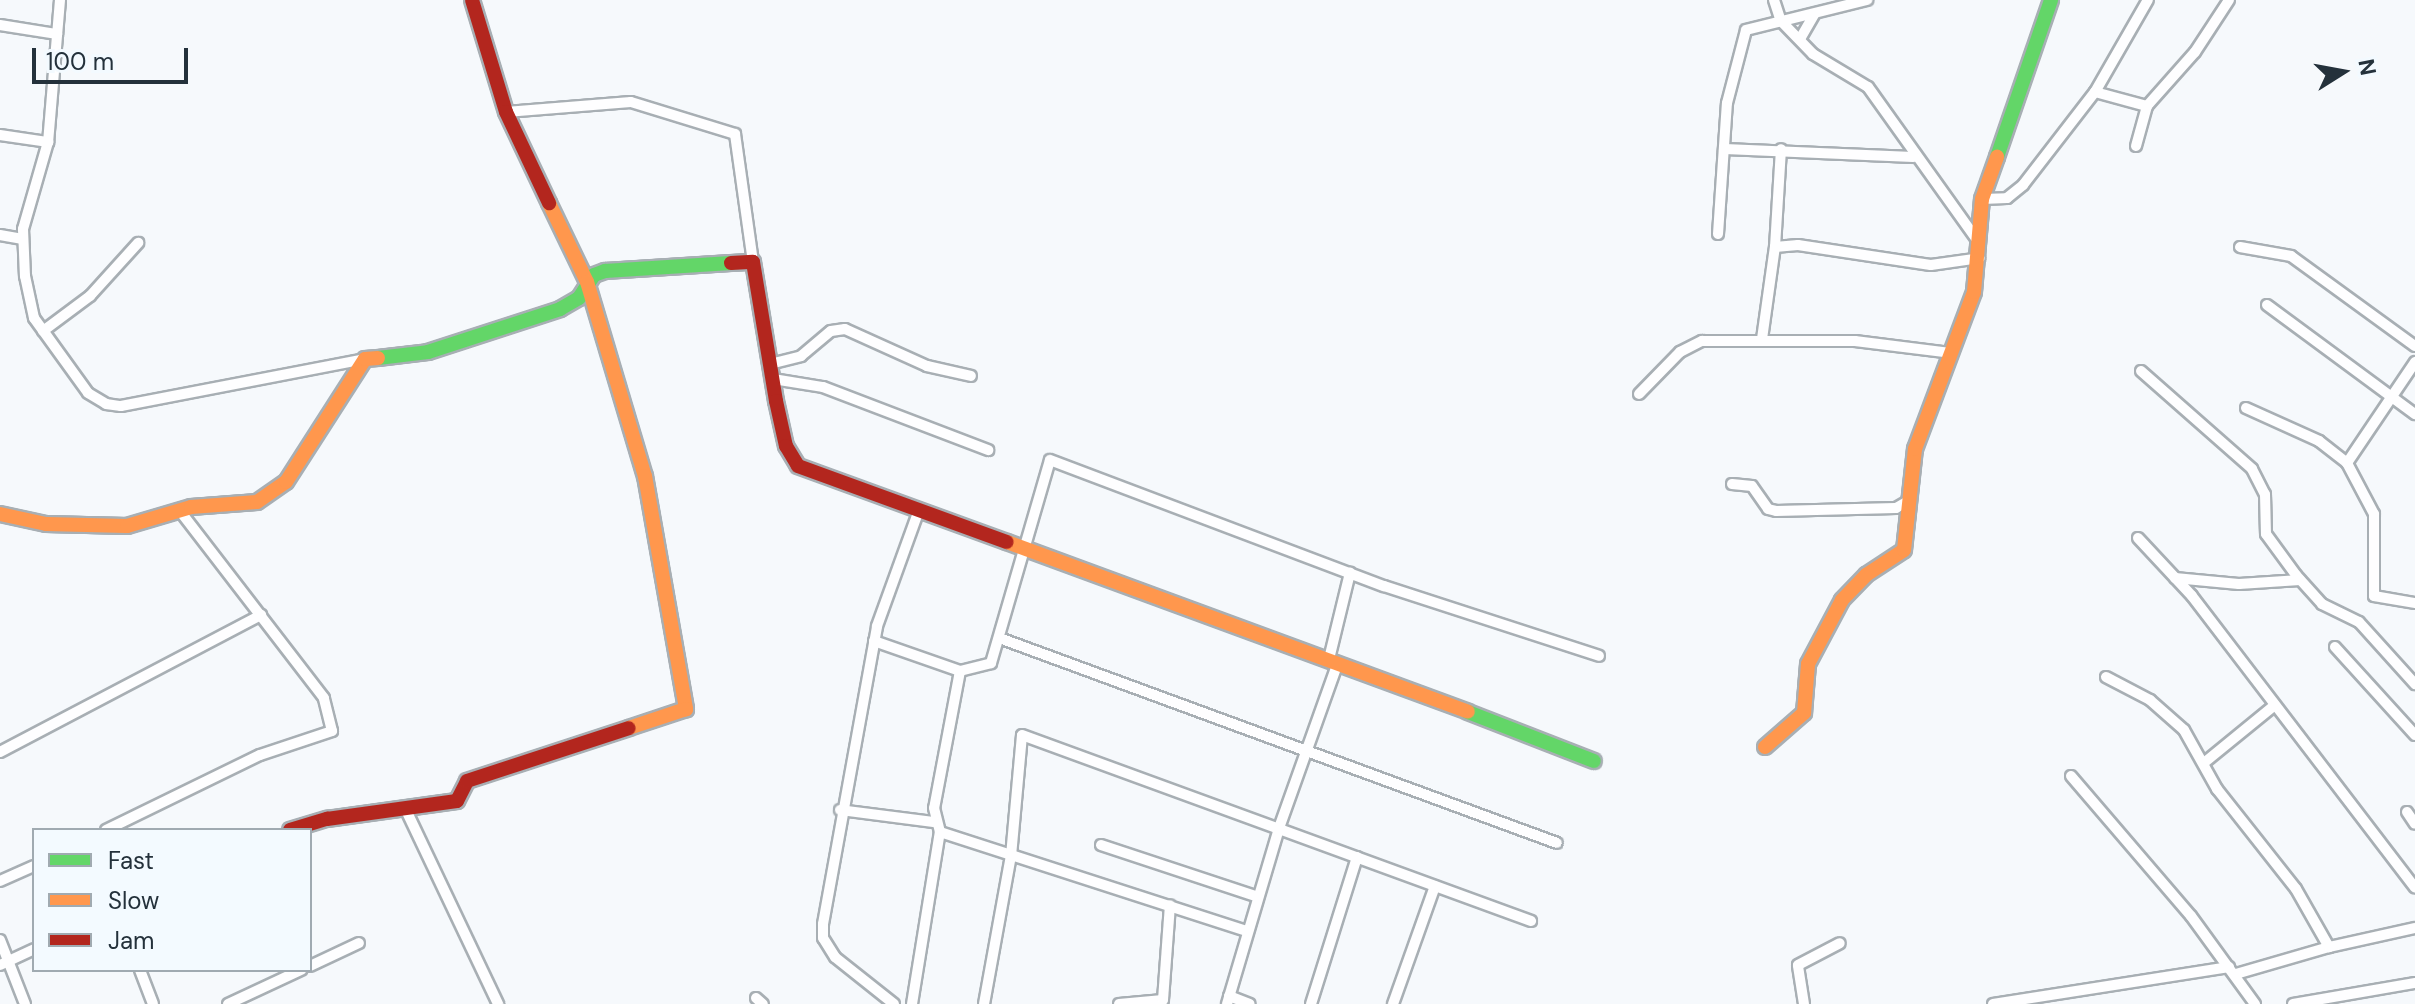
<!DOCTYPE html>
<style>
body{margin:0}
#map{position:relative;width:2415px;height:1004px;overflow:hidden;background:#f6f9fc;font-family:"DM Sans",sans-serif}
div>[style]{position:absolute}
.roads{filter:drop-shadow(2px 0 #a8afb4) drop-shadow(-2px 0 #a8afb4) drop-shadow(0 2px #a8afb4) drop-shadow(0 -2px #a8afb4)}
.street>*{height:10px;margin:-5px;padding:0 5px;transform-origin:5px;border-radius:5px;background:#fefeff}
.fast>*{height:14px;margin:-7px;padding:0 7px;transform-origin:7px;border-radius:7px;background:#63d668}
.slow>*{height:14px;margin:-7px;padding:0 7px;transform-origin:7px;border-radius:7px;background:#ff974d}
.jam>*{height:14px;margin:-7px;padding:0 7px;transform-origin:7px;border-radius:7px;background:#b3261e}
span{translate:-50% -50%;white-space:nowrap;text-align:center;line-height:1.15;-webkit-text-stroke:7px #f3faff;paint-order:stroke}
.legend{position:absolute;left:32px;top:828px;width:280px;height:144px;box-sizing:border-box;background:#f3faff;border:2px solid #a0aab1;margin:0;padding:10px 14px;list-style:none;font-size:24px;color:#24313b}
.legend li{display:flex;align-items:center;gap:16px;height:40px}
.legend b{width:40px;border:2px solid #a0aab1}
.north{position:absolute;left:2303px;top:32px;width:80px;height:80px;-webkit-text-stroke:6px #f3faff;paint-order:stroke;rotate:79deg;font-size:22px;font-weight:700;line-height:32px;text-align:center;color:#24313b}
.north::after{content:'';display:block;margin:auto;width:28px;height:36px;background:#24313b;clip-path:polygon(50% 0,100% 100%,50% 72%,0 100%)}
.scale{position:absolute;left:32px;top:48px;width:156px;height:36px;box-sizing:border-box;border:4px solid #24313b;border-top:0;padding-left:10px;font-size:24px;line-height:28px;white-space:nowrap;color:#24313b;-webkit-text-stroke:6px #f3faff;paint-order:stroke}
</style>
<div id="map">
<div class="roads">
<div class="street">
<div style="left:60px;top:0;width:143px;rotate:94.8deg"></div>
<div style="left:48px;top:142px;width:91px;rotate:106deg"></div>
<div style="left:23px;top:229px;width:47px;rotate:87.6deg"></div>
<div style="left:25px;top:276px;width:43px;rotate:77.9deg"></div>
<div style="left:34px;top:318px;width:92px;rotate:54.2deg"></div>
<div style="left:88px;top:393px;width:21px;rotate:31deg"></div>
<div style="left:106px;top:404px;width:15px;rotate:8deg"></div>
<div style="left:121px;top:406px;width:248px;rotate:-10.9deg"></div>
<div style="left:1774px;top:0;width:22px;rotate:72deg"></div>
<div style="left:1781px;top:21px;width:46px;rotate:45.9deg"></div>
<div style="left:1813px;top:54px;width:64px;rotate:31deg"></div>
<div style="left:1868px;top:87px;width:189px;rotate:54.5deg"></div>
<div style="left:0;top:25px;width:58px;rotate:9deg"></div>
<div style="left:1800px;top:39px;width:28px;rotate:-60deg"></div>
<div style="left:2095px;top:92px;width:106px;rotate:-60.1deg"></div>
<div style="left:506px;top:112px;width:125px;rotate:-4.6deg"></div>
<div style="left:631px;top:102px;width:109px;rotate:17.1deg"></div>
<div style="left:735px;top:134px;width:129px;rotate:82deg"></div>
<div style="left:0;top:135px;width:49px;rotate:8.3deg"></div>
<div style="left:2136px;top:146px;width:41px;rotate:-74.6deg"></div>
<div style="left:2147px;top:106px;width:72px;rotate:-48.4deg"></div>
<div style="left:2195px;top:52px;width:62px;rotate:-56.8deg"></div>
<div style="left:1724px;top:149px;width:190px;rotate:2.4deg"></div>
<div style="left:1982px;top:199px;width:25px;rotate:-2deg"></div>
<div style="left:2007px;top:198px;width:21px;rotate:-39deg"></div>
<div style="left:2023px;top:185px;width:118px;rotate:-52.3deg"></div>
<div style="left:2095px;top:92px;width:54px;rotate:15.1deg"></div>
<div style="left:1718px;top:234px;width:131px;rotate:-86.1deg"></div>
<div style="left:1727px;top:103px;width:75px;rotate:-75.4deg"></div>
<div style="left:1746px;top:30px;width:125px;rotate:-13.9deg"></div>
<div style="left:0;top:235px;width:23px;rotate:10deg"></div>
<div style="left:1775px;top:247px;width:98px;rotate:-86.5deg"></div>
<div style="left:2240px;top:247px;width:52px;rotate:10deg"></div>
<div style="left:2291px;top:256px;width:153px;rotate:36deg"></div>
<div style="left:2267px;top:305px;width:184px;rotate:36.4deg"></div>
<div style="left:43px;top:331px;width:59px;rotate:-36.7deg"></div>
<div style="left:90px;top:296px;width:72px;rotate:-47.8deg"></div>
<div style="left:1762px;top:339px;width:93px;rotate:-82deg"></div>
<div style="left:1775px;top:247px;width:23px;rotate:-5deg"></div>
<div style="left:1798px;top:245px;width:134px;rotate:8.6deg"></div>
<div style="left:1931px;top:265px;width:49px;rotate:-8.1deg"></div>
<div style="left:770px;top:364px;width:32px;rotate:-14deg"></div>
<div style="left:801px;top:356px;width:39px;rotate:-40deg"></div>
<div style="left:831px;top:331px;width:14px;rotate:-8deg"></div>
<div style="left:845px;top:329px;width:90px;rotate:24.3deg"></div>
<div style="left:927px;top:366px;width:45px;rotate:12.8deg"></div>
<div style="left:2141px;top:371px;width:148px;rotate:41.4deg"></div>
<div style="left:2252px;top:469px;width:28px;rotate:63deg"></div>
<div style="left:2265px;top:494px;width:40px;rotate:88.6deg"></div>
<div style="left:2266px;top:534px;width:51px;rotate:53.8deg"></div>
<div style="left:2296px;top:575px;width:39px;rotate:48deg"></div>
<div style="left:2322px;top:604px;width:41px;rotate:25.9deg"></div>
<div style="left:2359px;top:622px;width:84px;rotate:47.9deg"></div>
<div style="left:773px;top:379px;width:51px;rotate:9.1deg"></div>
<div style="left:823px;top:387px;width:177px;rotate:20.9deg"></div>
<div style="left:1639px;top:394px;width:59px;rotate:-45.7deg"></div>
<div style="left:1680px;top:352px;width:25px;rotate:-27deg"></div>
<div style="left:1702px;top:341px;width:153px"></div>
<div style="left:1855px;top:341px;width:98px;rotate:7.1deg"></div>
<div style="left:2246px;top:408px;width:80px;rotate:24.3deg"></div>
<div style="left:2319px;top:441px;width:36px;rotate:38deg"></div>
<div style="left:2347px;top:463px;width:58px;rotate:62.1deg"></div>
<div style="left:2374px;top:514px;width:82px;rotate:90deg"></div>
<div style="left:2374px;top:596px;width:42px;rotate:9.7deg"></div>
<div style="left:2347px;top:463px;width:122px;rotate:-56deg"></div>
<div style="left:1732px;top:484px;width:20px;rotate:6deg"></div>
<div style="left:1752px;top:486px;width:28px;rotate:55deg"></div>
<div style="left:1768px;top:509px;width:8px;rotate:14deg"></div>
<div style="left:1776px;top:511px;width:120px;rotate:-1.4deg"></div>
<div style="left:1896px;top:508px;width:16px;rotate:-30deg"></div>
<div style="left:2138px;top:538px;width:79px;rotate:47deg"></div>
<div style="left:2192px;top:596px;width:367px;rotate:52.6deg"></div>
<div style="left:2175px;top:578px;width:64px;rotate:5.4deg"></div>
<div style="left:2239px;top:584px;width:61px;rotate:-3.8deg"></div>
<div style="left:1002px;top:639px;width:591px;rotate:20.18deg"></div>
<div style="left:874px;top:641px;width:91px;rotate:19.2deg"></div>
<div style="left:960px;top:671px;width:32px;rotate:-14deg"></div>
<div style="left:991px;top:663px;width:211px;rotate:-73.8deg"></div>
<div style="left:1050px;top:460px;width:357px;rotate:20.7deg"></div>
<div style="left:1384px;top:586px;width:226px;rotate:18deg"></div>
<div style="left:2335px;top:647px;width:119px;rotate:47.7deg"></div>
<div style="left:1329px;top:659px;width:89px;rotate:-76.3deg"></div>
<div style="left:960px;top:671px;width:139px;rotate:100.7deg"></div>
<div style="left:934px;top:808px;width:25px;rotate:76deg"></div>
<div style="left:940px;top:832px;width:323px;rotate:17.9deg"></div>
<div style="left:2106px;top:677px;width:50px;rotate:27.6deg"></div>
<div style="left:2150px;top:700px;width:45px;rotate:41.4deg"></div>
<div style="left:2184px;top:730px;width:68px;rotate:60.8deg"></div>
<div style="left:2217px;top:789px;width:127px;rotate:51.7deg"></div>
<div style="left:2296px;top:889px;width:67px;rotate:60.4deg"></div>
<div style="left:2329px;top:947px;width:97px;rotate:163.8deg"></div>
<div style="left:0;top:752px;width:295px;rotate:-27.7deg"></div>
<div style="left:2205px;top:762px;width:90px;rotate:-39.2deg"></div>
<div style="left:2071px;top:776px;width:184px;rotate:49.4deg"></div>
<div style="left:2191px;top:916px;width:109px;rotate:54deg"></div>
<div style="left:406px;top:810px;width:215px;rotate:64.6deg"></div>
<div style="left:840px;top:810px;width:95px;rotate:7.3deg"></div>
<div style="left:2407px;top:812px;width:14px;rotate:56deg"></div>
<div style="left:106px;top:830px;width:171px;rotate:-26deg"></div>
<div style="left:260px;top:755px;width:76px;rotate:-18.4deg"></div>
<div style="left:332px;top:731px;width:34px;rotate:-104deg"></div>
<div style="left:324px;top:698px;width:236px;rotate:-127.6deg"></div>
<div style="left:1101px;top:845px;width:165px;rotate:18.3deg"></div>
<div style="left:0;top:881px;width:37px;rotate:-24deg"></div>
<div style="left:0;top:940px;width:69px;rotate:68.7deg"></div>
<div style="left:2329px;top:947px;width:88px;rotate:-12.5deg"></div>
<div style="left:0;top:965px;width:38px;rotate:-25deg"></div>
<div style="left:310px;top:966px;width:54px;rotate:-25.1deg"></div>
<div style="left:140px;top:970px;width:36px;rotate:69deg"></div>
<div style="left:1229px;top:996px;width:22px;rotate:21deg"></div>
<div style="left:756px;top:998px;width:9px;rotate:41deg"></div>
<div style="left:228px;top:1004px;width:81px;rotate:-25deg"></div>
<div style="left:894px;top:1004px;width:75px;rotate:-141.5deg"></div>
<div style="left:835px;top:957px;width:22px;rotate:-122deg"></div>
<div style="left:823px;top:938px;width:14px;rotate:-90deg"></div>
<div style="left:823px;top:924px;width:303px;rotate:-79.7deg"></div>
<div style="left:877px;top:626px;width:123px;rotate:-70.1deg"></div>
<div style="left:912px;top:1004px;width:174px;rotate:-80.8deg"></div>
<div style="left:984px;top:1004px;width:150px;rotate:-79.7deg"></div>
<div style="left:1011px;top:856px;width:121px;rotate:-84.8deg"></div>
<div style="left:1022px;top:735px;width:542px;rotate:20.07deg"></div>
<div style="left:1119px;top:1004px;width:44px;rotate:-5.2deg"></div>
<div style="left:1163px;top:1000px;width:95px;rotate:-85.8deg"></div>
<div style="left:1227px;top:1004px;width:184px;rotate:-73.5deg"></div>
<div style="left:1279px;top:828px;width:176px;rotate:-70.4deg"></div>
<div style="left:1311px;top:1004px;width:154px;rotate:-72.6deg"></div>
<div style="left:1393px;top:1004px;width:125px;rotate:-70.4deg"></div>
<div style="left:1804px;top:1004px;width:39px;rotate:-99deg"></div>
<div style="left:1798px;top:965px;width:47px;rotate:-27.6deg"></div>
<div style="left:1993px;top:1004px;width:239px;rotate:-8.9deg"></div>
<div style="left:2293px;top:1004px;width:124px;rotate:-9.8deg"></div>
</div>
<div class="fast">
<div style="left:1997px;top:157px;width:166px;rotate:-71deg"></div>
<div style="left:378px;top:358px;width:50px;rotate:-6.8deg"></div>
<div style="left:428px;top:352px;width:139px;rotate:-18deg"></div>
<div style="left:560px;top:309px;width:22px;rotate:-30deg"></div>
<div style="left:579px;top:298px;width:27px;rotate:-57deg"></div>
<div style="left:594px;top:275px;width:12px;rotate:-20deg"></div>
<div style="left:605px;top:271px;width:126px;rotate:-3.6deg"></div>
<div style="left:1468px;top:712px;width:135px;rotate:21.3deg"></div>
</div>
<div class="slow">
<div style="left:549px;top:203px;width:88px;rotate:64.3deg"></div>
<div style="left:587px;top:282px;width:202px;rotate:73.4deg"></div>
<div style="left:645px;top:476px;width:237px;rotate:80deg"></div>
<div style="left:686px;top:709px;width:60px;rotate:161.6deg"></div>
<div style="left:0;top:514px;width:47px;rotate:12.3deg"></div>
<div style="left:46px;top:524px;width:81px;rotate:1.4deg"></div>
<div style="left:127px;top:526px;width:67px;rotate:-16.5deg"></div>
<div style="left:191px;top:507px;width:66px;rotate:-4.3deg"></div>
<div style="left:257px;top:502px;width:35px;rotate:-35deg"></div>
<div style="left:286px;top:482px;width:146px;rotate:-57.3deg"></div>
<div style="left:365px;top:359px;width:13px;rotate:-4deg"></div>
<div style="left:1007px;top:542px;width:491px;rotate:20.2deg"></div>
<div style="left:1765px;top:747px;width:52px;rotate:-41.1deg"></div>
<div style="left:1804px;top:713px;width:49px;rotate:-85.3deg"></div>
<div style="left:1808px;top:664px;width:72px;rotate:-62deg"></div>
<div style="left:1842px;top:600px;width:35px;rotate:-46deg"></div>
<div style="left:1866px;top:575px;width:45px;rotate:-33.3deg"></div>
<div style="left:1904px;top:550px;width:102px;rotate:-83.8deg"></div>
<div style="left:1915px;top:449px;width:168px;rotate:-69.4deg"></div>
<div style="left:1974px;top:292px;width:93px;rotate:-85.1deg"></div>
<div style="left:1982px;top:199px;width:45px;rotate:-70.3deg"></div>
</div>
<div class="jam">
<div style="left:472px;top:0;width:117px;rotate:73.1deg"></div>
<div style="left:506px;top:112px;width:101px;rotate:64.7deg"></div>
<div style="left:731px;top:263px;width:22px;rotate:-3deg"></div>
<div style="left:753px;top:262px;width:141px;rotate:80.6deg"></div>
<div style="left:776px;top:401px;width:46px;rotate:77.5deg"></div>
<div style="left:786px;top:446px;width:23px;rotate:59deg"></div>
<div style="left:798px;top:466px;width:222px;rotate:20deg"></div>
<div style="left:290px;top:830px;width:39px;rotate:-17deg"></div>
<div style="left:327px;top:819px;width:131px;rotate:-7.9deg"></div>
<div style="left:457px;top:801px;width:22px;rotate:-63deg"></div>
<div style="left:467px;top:781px;width:170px;rotate:-18.1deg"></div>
</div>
</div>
<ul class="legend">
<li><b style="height:10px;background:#63d668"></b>Fast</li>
<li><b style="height:10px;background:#ff974d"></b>Slow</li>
<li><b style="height:10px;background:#b3261e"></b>Jam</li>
</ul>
<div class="north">N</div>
<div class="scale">100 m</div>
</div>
